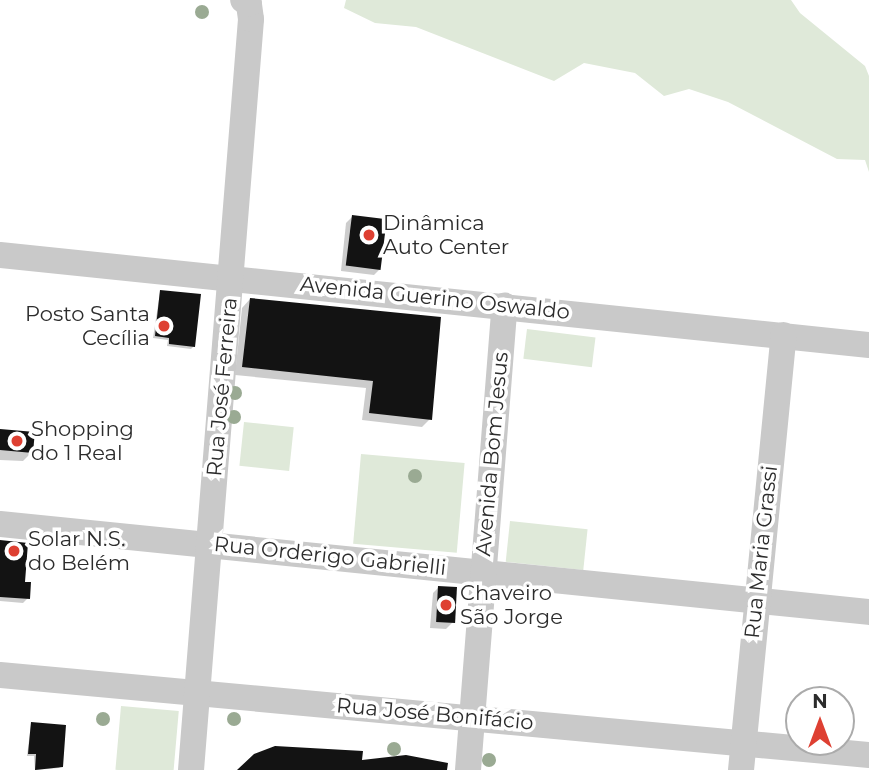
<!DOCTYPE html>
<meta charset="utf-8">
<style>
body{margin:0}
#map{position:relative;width:869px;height:770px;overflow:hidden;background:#fff;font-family:Montserrat,sans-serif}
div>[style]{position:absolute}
.green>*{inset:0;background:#dfe9d9;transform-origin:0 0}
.shadow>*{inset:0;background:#0003}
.building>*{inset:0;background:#131313;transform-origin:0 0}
.minor>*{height:26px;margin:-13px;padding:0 13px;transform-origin:13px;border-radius:13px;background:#c9c9c9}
.trees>*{width:14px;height:14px;margin:-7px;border-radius:50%;background:#9aaa93}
.dots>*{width:19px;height:19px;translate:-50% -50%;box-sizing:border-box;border:4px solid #fff;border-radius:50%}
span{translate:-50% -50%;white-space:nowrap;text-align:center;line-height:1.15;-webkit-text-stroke:7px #fff;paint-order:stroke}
.poi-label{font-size:21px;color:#2c2c2c}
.left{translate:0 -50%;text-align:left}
.right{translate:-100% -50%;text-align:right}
.street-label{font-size:21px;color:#2c2c2c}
.north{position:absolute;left:785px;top:686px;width:70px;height:70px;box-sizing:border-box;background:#fff;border:2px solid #ababab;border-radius:50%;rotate:0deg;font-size:19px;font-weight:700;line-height:28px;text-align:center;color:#2c2c2c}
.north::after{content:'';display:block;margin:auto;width:24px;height:32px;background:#de4032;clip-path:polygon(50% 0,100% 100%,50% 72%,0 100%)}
</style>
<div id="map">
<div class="green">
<div style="clip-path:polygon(346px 0,791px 0,800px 13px,865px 66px,869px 76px,869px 172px,865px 160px,837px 159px,728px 102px,689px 89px,664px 96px,635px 73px,584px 63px,554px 81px,416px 27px,375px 23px,344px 8px)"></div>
<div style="left:527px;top:329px;width:69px;height:30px;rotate:7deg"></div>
<div style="left:244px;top:422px;width:50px;height:44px;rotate:6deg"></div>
<div style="left:361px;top:454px;width:104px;height:90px;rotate:5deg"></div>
<div style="left:510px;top:521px;width:78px;height:41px;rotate:6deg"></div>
<div style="left:121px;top:706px;width:58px;height:64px;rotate:5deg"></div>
</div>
<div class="shadow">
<div style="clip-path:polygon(352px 217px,380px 269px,374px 275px,341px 271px,346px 223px)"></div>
<div style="clip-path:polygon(160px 292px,194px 346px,191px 349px,167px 346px,168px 340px,153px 338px)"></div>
<div style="clip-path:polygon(250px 299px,439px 318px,430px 419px,422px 427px,362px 420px,366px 388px,235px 375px,242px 308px)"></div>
<div style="clip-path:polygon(0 431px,32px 452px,23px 461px,0 460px)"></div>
<div style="clip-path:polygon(0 542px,28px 598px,23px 603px,0 601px)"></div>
<div style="clip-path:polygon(439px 587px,452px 623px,446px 629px,430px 628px,433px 593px)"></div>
<div style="clip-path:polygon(31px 724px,61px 766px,59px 768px,35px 770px,34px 756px,27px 756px)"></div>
</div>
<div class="building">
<div style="left:352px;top:215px;width:35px;height:51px;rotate:7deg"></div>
<div style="clip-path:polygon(160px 290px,201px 294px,195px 347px,169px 344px,169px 338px,155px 336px)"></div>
<div style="clip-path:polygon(250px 298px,441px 317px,432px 420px,369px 413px,373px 381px,242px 367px)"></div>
<div style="left:0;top:429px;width:35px;height:21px;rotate:5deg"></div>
<div style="clip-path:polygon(0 540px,28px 543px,25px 582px,31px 582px,30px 599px,0 597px)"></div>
<div style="left:438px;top:586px;width:19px;height:36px;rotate:3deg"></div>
<div style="clip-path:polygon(31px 722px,66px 725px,63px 767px,35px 770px,36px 754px,28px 754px)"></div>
<div style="clip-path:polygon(275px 746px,363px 751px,362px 760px,406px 755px,448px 763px,447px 770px,237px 770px,254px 754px)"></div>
</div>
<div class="minor">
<div style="left:0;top:255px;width:874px;rotate:5.91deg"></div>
<div style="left:0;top:524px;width:873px;rotate:5.78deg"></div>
<div style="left:0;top:675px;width:873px;rotate:5.26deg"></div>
<div style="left:191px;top:770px;width:753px;rotate:-85.43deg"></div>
<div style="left:251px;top:19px;width:15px;rotate:-98deg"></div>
<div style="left:249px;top:4px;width:7px;rotate:-146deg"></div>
<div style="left:468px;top:770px;width:466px;rotate:-85.5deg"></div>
<div style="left:741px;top:770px;width:437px;rotate:-84.4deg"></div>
</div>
<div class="trees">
<div style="left:202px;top:12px"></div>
<div style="left:235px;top:393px"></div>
<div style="left:234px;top:417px"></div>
<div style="left:415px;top:476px"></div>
<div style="left:103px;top:719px"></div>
<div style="left:234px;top:719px"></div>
<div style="left:394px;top:749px"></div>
<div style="left:489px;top:760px"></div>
</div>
<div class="dots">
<div style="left:369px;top:235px;background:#de4032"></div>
<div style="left:164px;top:326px;background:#de4032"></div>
<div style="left:17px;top:441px;background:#de4032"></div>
<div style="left:14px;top:551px;background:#de4032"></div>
<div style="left:446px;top:605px;background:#de4032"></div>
</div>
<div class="poi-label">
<span class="left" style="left:383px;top:235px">Dinâmica<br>Auto Center</span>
<span class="right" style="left:150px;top:326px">Posto Santa<br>Cecília</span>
<span class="left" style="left:31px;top:441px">Shopping<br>do 1 Real</span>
<span class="left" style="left:28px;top:551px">Solar N.S.<br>do Belém</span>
<span class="left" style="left:460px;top:605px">Chaveiro<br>São Jorge</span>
</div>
<div class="street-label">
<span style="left:435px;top:298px;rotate:6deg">Avenida Guerino Oswaldo</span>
<span style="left:222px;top:387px;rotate:-85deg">Rua José Ferreira</span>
<span style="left:492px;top:454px;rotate:-85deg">Avenida Bom Jesus</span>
<span style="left:761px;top:552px;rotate:-84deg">Rua Maria Grassi</span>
<span style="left:330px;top:556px;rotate:6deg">Rua Orderigo Gabrielli</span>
<span style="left:435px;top:714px;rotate:5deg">Rua José Bonifácio</span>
</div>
<div class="north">N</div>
</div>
